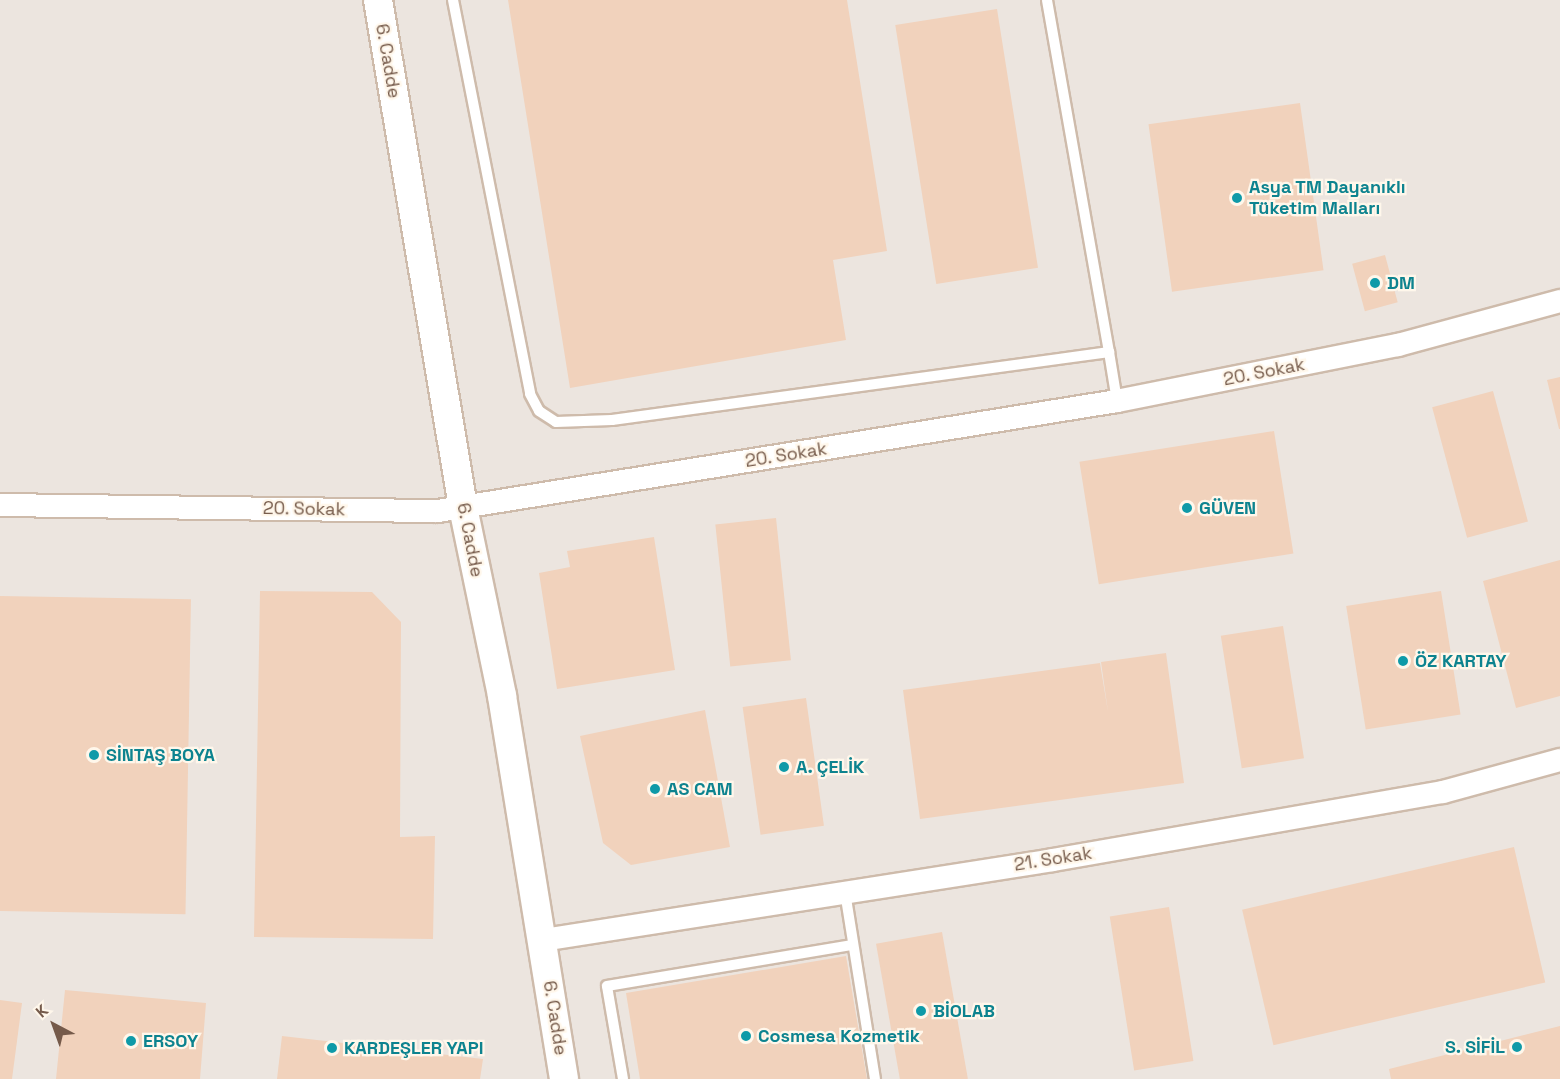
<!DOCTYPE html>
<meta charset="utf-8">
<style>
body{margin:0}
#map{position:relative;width:1560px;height:1079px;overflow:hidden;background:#fcf3e5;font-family:"Space Grotesk",sans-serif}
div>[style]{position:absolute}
.industrial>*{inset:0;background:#ece5df;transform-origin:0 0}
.building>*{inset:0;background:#f1d2bc;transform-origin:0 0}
.roads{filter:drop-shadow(2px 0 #cebbab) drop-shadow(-2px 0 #cebbab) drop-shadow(0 2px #cebbab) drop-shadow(0 -2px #cebbab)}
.service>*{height:10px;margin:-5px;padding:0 5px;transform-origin:5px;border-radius:5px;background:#fff}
.minor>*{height:22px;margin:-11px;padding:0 11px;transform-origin:11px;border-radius:11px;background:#fff}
.tertiary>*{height:28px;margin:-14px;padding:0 14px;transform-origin:14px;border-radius:14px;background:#fff}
.dots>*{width:16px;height:16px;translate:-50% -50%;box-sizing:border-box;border:3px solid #fff7eb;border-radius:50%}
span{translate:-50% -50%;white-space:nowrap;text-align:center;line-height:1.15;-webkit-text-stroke:4.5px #fff7eb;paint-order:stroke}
.street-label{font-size:18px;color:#755a4a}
.culture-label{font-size:18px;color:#0d838f;font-weight:700}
.left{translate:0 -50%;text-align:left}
.right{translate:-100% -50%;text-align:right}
.north{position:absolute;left:24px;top:995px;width:60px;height:60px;-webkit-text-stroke:4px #fff7eb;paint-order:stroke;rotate:319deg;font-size:16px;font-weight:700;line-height:24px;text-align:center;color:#755a4a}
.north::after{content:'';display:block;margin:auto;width:21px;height:27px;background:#755a4a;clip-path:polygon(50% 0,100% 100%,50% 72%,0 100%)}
</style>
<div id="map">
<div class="industrial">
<div style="left:0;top:0;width:1560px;height:1079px"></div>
</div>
<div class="building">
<div style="clip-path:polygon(508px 0,847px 0,887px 251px,833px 260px,846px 340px,570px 388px)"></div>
<div style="left:997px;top:9px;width:262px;height:103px;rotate:81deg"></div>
<div style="left:1300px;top:103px;width:169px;height:153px;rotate:82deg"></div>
<div style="left:1385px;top:255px;width:49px;height:34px;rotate:75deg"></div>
<div style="clip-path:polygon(1560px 377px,1560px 429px,1559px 429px,1547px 380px)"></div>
<div style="left:1493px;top:391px;width:135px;height:63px;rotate:75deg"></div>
<div style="left:1274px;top:431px;width:124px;height:197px;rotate:81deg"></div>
<div style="left:776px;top:518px;width:143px;height:61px;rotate:84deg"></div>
<div style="clip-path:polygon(654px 537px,675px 670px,557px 689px,539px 573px,570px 567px,567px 551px)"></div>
<div style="clip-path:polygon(1560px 560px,1560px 696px,1516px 708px,1483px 581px)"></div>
<div style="clip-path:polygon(260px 591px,372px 592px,401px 622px,400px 837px,435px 836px,433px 939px,254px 937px)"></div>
<div style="left:1441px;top:591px;width:125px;height:96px;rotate:81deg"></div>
<div style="left:0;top:596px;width:191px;height:315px;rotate:1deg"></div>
<div style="left:1283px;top:626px;width:134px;height:63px;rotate:81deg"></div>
<div style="clip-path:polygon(1166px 653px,1184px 783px,920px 819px,903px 690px,1100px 663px,1108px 712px,1101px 662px)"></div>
<div style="left:806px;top:698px;width:129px;height:64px;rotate:82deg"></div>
<div style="clip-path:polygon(705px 710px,730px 847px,631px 865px,603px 843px,580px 736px)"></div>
<div style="left:1514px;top:847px;width:139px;height:279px;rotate:77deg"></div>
<div style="left:1169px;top:907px;width:156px;height:60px;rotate:81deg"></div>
<div style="left:942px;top:932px;width:149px;height:67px;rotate:80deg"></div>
<div style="clip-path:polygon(846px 956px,867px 1079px,640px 1079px,626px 993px)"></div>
<div style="clip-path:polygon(65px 990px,206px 1003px,200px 1079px,56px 1079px)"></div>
<div style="clip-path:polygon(0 1000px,22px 1003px,12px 1079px,0 1079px)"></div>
<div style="clip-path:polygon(1560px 1026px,1560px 1079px,1391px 1079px,1389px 1069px)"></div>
<div style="clip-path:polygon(282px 1036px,483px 1059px,480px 1079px,277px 1079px)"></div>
</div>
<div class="roads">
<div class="service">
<div style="left:453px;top:0;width:401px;rotate:78.9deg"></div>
<div style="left:530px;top:394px;width:19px;rotate:62deg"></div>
<div style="left:539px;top:411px;width:20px;rotate:33deg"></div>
<div style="left:556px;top:422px;width:56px;rotate:-2deg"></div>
<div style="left:612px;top:420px;width:502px;rotate:-7.79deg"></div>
<div style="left:1109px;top:352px;width:357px;rotate:-100deg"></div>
<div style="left:1109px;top:352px;width:50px;rotate:80.7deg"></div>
<div style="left:845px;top:892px;width:189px;rotate:80.9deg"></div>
<div style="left:623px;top:1079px;width:94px;rotate:-99.8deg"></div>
<div style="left:607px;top:986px;width:249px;rotate:-9.5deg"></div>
</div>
<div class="minor">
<div style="left:0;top:505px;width:438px;rotate:0.8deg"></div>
<div style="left:438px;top:511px;width:688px;rotate:-9.2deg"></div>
<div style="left:1117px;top:401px;width:287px;rotate:-11.3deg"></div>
<div style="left:1398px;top:345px;width:168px;rotate:-15.2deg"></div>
<div style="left:543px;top:940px;width:516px;rotate:-8.91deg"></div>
<div style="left:1053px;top:860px;width:396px;rotate:-9.9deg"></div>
<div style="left:1443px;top:792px;width:121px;rotate:-15.3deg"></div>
</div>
<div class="tertiary">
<div style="left:378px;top:0;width:514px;rotate:80.48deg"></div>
<div style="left:463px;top:507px;width:193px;rotate:78.3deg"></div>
<div style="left:502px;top:696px;width:388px;rotate:80.8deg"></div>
</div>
</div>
<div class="dots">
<div style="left:1237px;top:198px;background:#0f9aa8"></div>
<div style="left:1375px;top:283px;background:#0f9aa8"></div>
<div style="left:1187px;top:508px;background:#0f9aa8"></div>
<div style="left:1403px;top:661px;background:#0f9aa8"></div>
<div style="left:94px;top:755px;background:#0f9aa8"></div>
<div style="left:784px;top:767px;background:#0f9aa8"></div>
<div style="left:655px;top:789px;background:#0f9aa8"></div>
<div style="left:921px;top:1011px;background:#0f9aa8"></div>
<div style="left:746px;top:1036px;background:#0f9aa8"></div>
<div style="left:131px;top:1041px;background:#0f9aa8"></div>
<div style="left:1517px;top:1047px;background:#0f9aa8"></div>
<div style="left:332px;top:1048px;background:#0f9aa8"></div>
</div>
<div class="street-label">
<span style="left:388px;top:61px;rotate:80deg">6. Cadde</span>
<span style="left:1264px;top:372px;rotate:-11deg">20. Sokak</span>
<span style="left:786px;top:455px;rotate:-9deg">20. Sokak</span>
<span style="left:304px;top:509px;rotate:1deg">20. Sokak</span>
<span style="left:470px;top:540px;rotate:79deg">6. Cadde</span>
<span style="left:1053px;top:859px;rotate:-9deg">21. Sokak</span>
<span style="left:555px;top:1018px;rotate:81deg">6. Cadde</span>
</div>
<div class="culture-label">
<span class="left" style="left:1249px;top:198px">Asya TM Dayanıklı<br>Tüketim Malları</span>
<span class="left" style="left:1387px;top:283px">DM</span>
<span class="left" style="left:1199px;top:508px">GÜVEN</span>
<span class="left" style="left:1415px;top:661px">ÖZ KARTAY</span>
<span class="left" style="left:106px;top:755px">SİNTAŞ BOYA</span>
<span class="left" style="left:796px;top:767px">A. ÇELİK</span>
<span class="left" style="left:667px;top:789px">AS CAM</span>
<span class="left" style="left:933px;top:1011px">BİOLAB</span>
<span class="left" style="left:758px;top:1036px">Cosmesa Kozmetik</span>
<span class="left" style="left:143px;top:1041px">ERSOY</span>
<span class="right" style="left:1505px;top:1047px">S. SİFİL</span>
<span class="left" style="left:344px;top:1048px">KARDEŞLER YAPI</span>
</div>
<div class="north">K</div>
</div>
